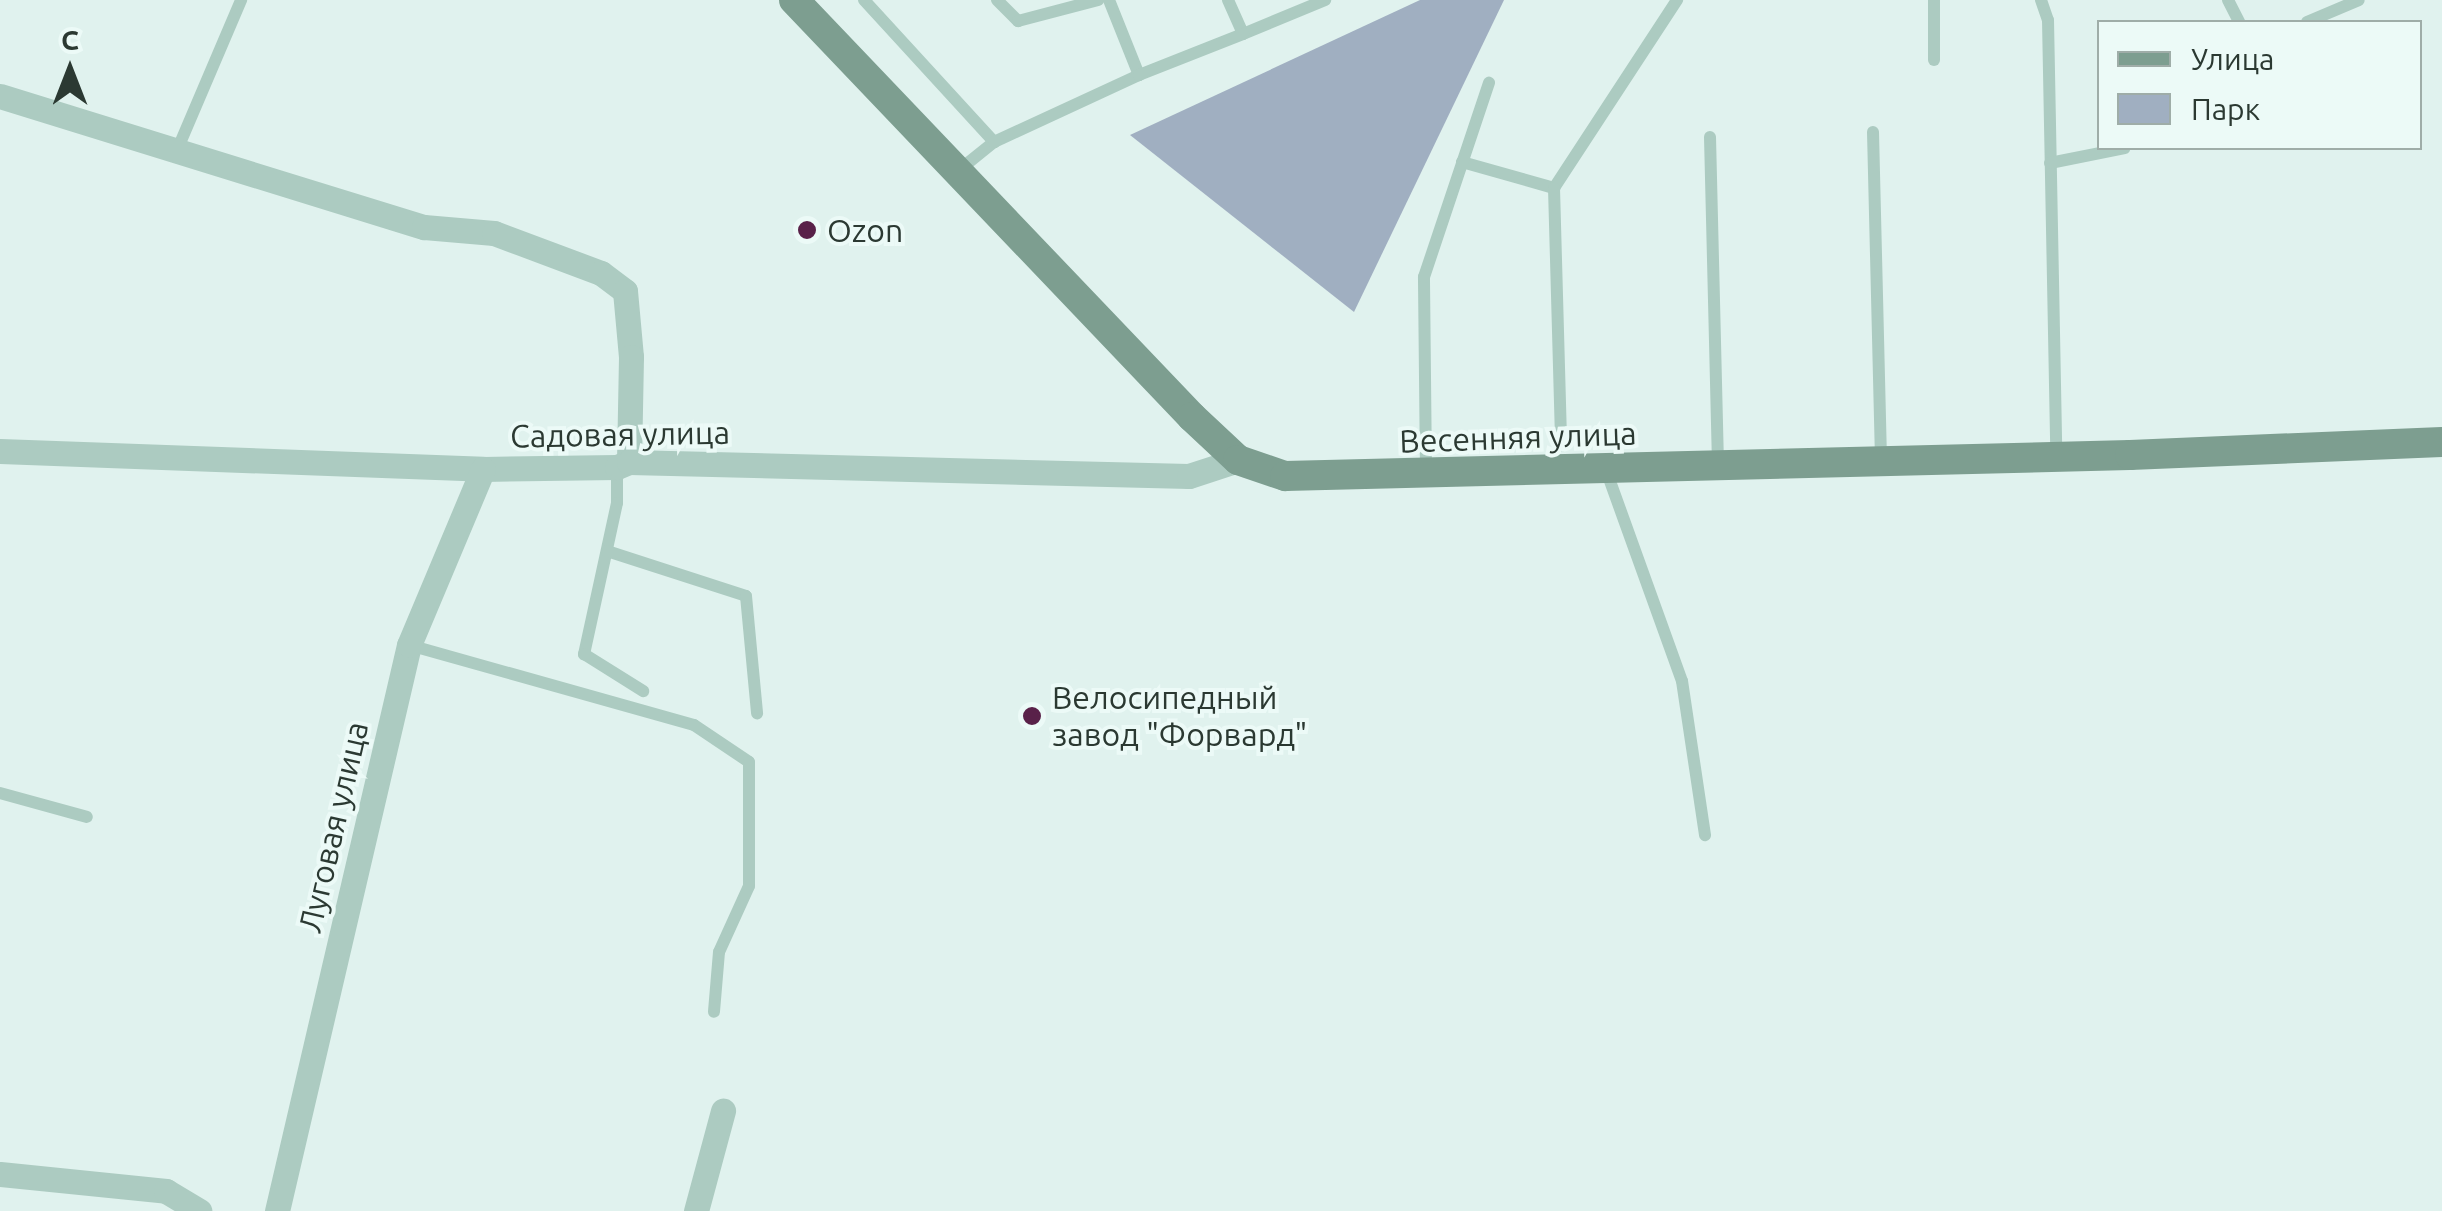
<!DOCTYPE html>
<meta charset="utf-8">
<style>
body{margin:0}
#map{position:relative;width:2442px;height:1211px;overflow:hidden;background:#e0f2ee;font-family:Ubuntu,sans-serif}
div>[style]{position:absolute}
.green>*{inset:0;background:#a0afc1}
.lane>*{height:12px;margin:-6px;padding:0 6px;transform-origin:6px;border-radius:6px;background:#accbc1}
.street>*{height:25px;margin:-12.5px;padding:0 12.5px;transform-origin:12.5px;border-radius:12.5px;background:#accbc1}
.secondary>*{height:30px;margin:-15px;padding:0 15px;transform-origin:15px;border-radius:15px;background:#7d9e90}
.dots>*{width:28px;height:28px;translate:-50% -50%;box-sizing:border-box;border:5px solid #ecfaf7;border-radius:50%}
span{translate:-50% -50%;white-space:nowrap;text-align:center;line-height:1.15;-webkit-text-stroke:8px #ecfaf7;paint-order:stroke}
.poi-label{font-size:32px;color:#2b3932}
.left{translate:0 -50%;text-align:left}
.street-label{font-size:32px;color:#2b3932}
.legend{position:absolute;left:2097px;top:20px;width:325px;height:130px;box-sizing:border-box;background:#ecfaf7;border:2px solid #9fada8;margin:0;padding:12px 18px;list-style:none;font-size:30px;color:#2b3932}
.legend li{display:flex;align-items:center;gap:20px;height:50px}
.legend b{width:50px;border:2px solid #9fada8}
.north{position:absolute;left:20px;top:20px;width:100px;height:100px;-webkit-text-stroke:8px #ecfaf7;paint-order:stroke;rotate:0deg;font-size:28px;font-weight:700;line-height:40px;text-align:center;color:#2b3932}
.north::after{content:'';display:block;margin:auto;width:35px;height:45px;background:#2b3932;clip-path:polygon(50% 0,100% 100%,50% 72%,0 100%)}
</style>
<div id="map">
<div class="green">
<div style="clip-path:polygon(1420px 0,1504px 0,1354px 312px,1130px 135px)"></div>
</div>
<div class="lane">
<div style="left:864px;top:0;width:193px;rotate:47.5deg"></div>
<div style="left:997px;top:0;width:30px;rotate:45deg"></div>
<div style="left:1018px;top:21px;width:83px;rotate:-14.7deg"></div>
<div style="left:1109px;top:0;width:81px;rotate:68.2deg"></div>
<div style="left:1228px;top:0;width:37px;rotate:66deg"></div>
<div style="left:1243px;top:34px;width:89px;rotate:-22.5deg"></div>
<div style="left:1934px;top:0;width:60px;rotate:90deg"></div>
<div style="left:2041px;top:0;width:21px;rotate:71deg"></div>
<div style="left:2048px;top:20px;width:436px;rotate:88.9deg"></div>
<div style="left:2228px;top:0;width:25px;rotate:63deg"></div>
<div style="left:2307px;top:22px;width:56px;rotate:-22.9deg"></div>
<div style="left:1873px;top:132px;width:327px;rotate:88.6deg"></div>
<div style="left:1710px;top:137px;width:327px;rotate:88.6deg"></div>
<div style="left:178px;top:148px;width:161px;rotate:-66.9deg"></div>
<div style="left:1462px;top:162px;width:96px;rotate:15.8deg"></div>
<div style="left:1554px;top:188px;width:225px;rotate:-56.8deg"></div>
<div style="left:2050px;top:163px;width:76px;rotate:-11.3deg"></div>
<div style="left:958px;top:171px;width:46px;rotate:-38.9deg"></div>
<div style="left:994px;top:142px;width:160px;rotate:-24.8deg"></div>
<div style="left:1139px;top:75px;width:112px;rotate:-21.5deg"></div>
<div style="left:1554px;top:188px;width:258px;rotate:88.4deg"></div>
<div style="left:617px;top:467px;width:36px;rotate:90deg"></div>
<div style="left:617px;top:503px;width:155px;rotate:102.3deg"></div>
<div style="left:584px;top:654px;width:70px;rotate:32.1deg"></div>
<div style="left:1606px;top:470px;width:224px;rotate:70.2deg"></div>
<div style="left:1682px;top:681px;width:156px;rotate:81.5deg"></div>
<div style="left:1426px;top:472px;width:195px;rotate:-90.6deg"></div>
<div style="left:1424px;top:277px;width:205px;rotate:-71.5deg"></div>
<div style="left:607px;top:551px;width:146px;rotate:17.9deg"></div>
<div style="left:746px;top:596px;width:118px;rotate:84.6deg"></div>
<div style="left:409px;top:645px;width:296px;rotate:15.7deg"></div>
<div style="left:694px;top:725px;width:66px;rotate:33.9deg"></div>
<div style="left:749px;top:762px;width:124px;rotate:90deg"></div>
<div style="left:749px;top:886px;width:72px;rotate:114.4deg"></div>
<div style="left:719px;top:952px;width:60px;rotate:94.8deg"></div>
<div style="left:0;top:793px;width:90px;rotate:15.4deg"></div>
</div>
<div class="street">
<div style="left:0;top:96px;width:444px;rotate:17.2deg"></div>
<div style="left:424px;top:227px;width:70px;rotate:4.9deg"></div>
<div style="left:494px;top:233px;width:114px;rotate:20.5deg"></div>
<div style="left:601px;top:273px;width:30px;rotate:37deg"></div>
<div style="left:625px;top:291px;width:66px;rotate:84.8deg"></div>
<div style="left:631px;top:357px;width:105px;rotate:91.1deg"></div>
<div style="left:0;top:451px;width:483px;rotate:2.1deg"></div>
<div style="left:483px;top:469px;width:134px;rotate:-0.9deg"></div>
<div style="left:617px;top:467px;width:13px;rotate:-23deg"></div>
<div style="left:629px;top:462px;width:560px;rotate:1.43deg"></div>
<div style="left:1189px;top:476px;width:52px;rotate:-18.1deg"></div>
<div style="left:0;top:1174px;width:167px;rotate:5.8deg"></div>
<div style="left:166px;top:1191px;width:39px;rotate:31deg"></div>
<div style="left:277px;top:1211px;width:581px;rotate:-76.87deg"></div>
<div style="left:409px;top:645px;width:191px;rotate:-67.2deg"></div>
<div style="left:696px;top:1211px;width:104px;rotate:-74.9deg"></div>
</div>
<div class="secondary">
<div style="left:794px;top:0;width:576px;rotate:46.34deg"></div>
<div style="left:1192px;top:417px;width:63px;rotate:43.1deg"></div>
<div style="left:1238px;top:460px;width:50px;rotate:18.8deg"></div>
<div style="left:1285px;top:476px;width:845px;rotate:-1.42deg"></div>
<div style="left:2130px;top:455px;width:312px;rotate:-2.4deg"></div>
</div>
<div class="dots">
<div style="left:807px;top:230px;background:#592149"></div>
<div style="left:1032px;top:716px;background:#592149"></div>
</div>
<div class="poi-label">
<span class="left" style="left:827px;top:230px">Ozon</span>
<span class="left" style="left:1052px;top:716px">Велосипедный<br>завод "Форвард"</span>
</div>
<div class="street-label">
<span style="left:620px;top:434px;rotate:-1deg">Садовая улица</span>
<span style="left:1518px;top:437px;rotate:-2deg">Весенняя улица</span>
<span style="left:333px;top:827px;rotate:-77deg">Луговая улица</span>
</div>
<ul class="legend">
<li><b style="height:12px;background:#7d9e90"></b>Улица</li>
<li><b style="height:28px;background:#a0afc1"></b>Парк</li>
</ul>
<div class="north">С</div>
</div>
